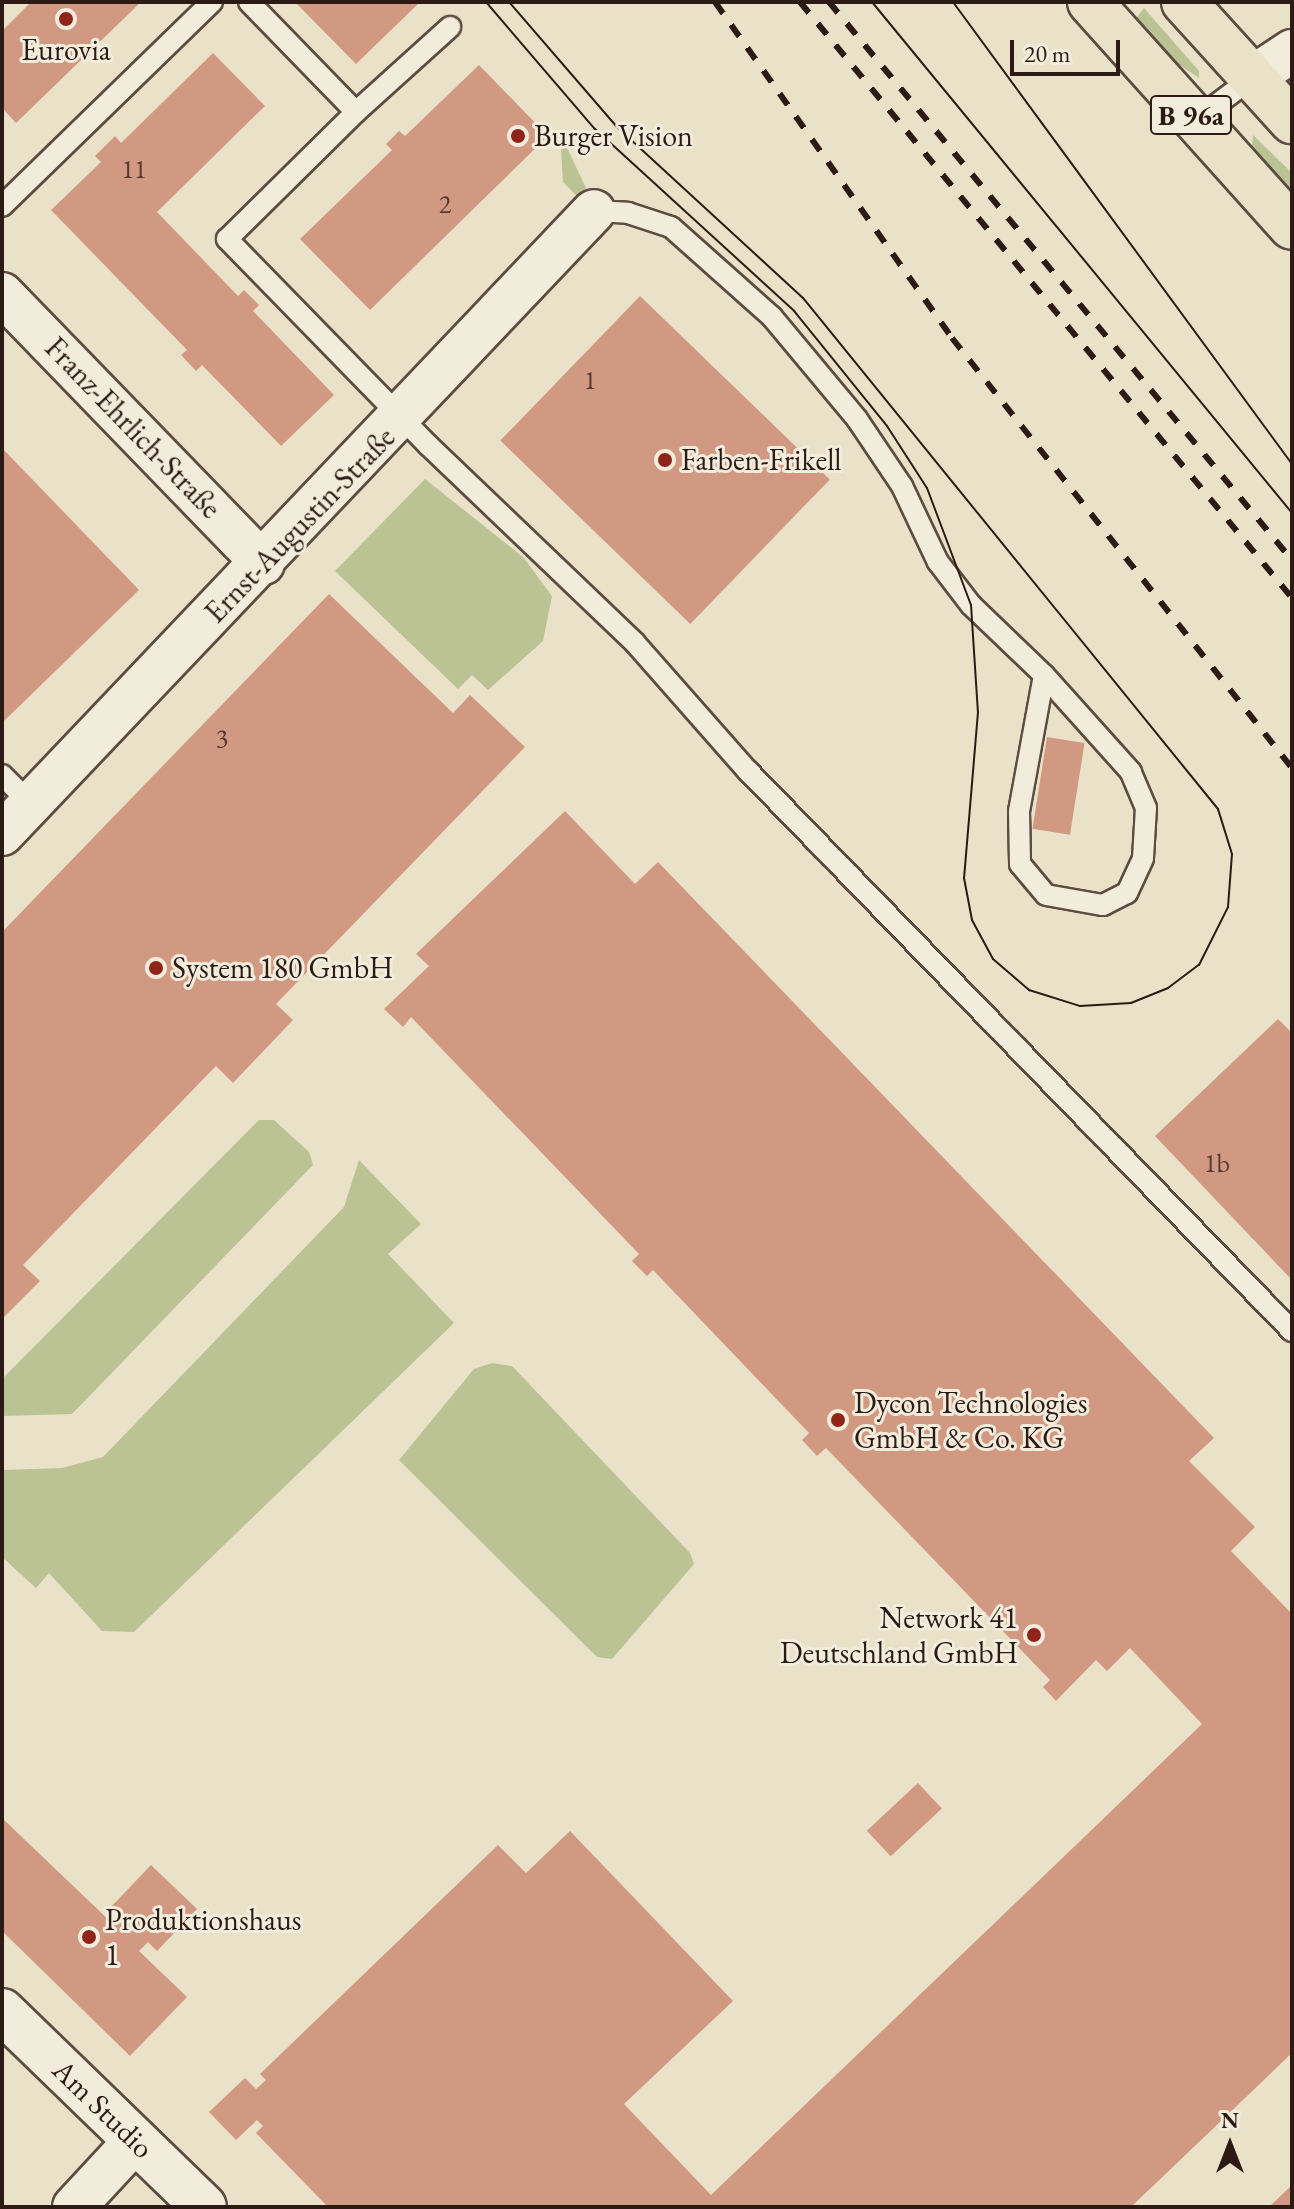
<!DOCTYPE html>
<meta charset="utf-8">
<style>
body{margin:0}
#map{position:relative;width:1294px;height:2209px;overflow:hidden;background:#eae2c8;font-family:"EB Garamond",serif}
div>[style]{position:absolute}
.green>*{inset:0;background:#bbc293}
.building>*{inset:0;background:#d29982;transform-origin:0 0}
.roads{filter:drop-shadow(2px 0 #5c4c41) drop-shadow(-2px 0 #5c4c41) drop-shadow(0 2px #5c4c41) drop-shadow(0 -2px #5c4c41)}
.lane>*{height:20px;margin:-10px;padding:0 10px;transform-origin:10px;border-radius:10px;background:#f1ecdb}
.street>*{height:42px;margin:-21px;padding:0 21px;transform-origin:21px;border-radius:21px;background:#f1ecdb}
.secondary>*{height:44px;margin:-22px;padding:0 22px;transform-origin:22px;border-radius:22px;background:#f1ecdb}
.primary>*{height:44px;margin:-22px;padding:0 22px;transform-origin:22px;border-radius:22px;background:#eae2c8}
.tram>*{height:2px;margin:-1px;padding:0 1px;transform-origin:1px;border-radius:1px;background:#2c1a14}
.rail>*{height:6px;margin-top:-3px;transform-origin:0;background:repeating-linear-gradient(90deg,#2c1a14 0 14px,transparent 0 28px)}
.dots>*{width:22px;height:22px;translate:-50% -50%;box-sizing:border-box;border:4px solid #f1ecdb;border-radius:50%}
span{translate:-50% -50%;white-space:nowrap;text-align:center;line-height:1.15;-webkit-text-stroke:6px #f1ecdb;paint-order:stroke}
.number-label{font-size:26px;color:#563a30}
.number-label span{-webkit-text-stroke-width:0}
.shield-label span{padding:2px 6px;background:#f1ecdb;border:2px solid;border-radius:6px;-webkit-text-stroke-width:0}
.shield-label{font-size:28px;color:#2c1a14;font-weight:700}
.poi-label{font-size:30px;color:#2c1a14}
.left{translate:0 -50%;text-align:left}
.right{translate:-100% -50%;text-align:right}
.street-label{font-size:30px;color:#2c1a14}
.frame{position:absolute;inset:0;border:4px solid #2c1a14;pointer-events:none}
.north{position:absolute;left:1190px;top:2105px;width:80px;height:80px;-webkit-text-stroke:6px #f1ecdb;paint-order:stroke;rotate:0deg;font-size:22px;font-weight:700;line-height:32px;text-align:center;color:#2c1a14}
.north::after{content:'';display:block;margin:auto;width:28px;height:36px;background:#2c1a14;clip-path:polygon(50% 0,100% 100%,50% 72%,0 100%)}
.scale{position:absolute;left:1010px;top:40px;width:110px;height:36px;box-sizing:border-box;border:4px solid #2c1a14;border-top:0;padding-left:10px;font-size:24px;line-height:28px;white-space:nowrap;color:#2c1a14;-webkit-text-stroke:6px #f1ecdb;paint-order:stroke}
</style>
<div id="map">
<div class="green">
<div style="clip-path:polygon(1144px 8px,1199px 71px,1199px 78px,1166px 56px,1133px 22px)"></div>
<div style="clip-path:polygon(560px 133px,586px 188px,578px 197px,563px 182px)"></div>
<div style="clip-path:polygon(1253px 135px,1292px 173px,1292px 196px,1252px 146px)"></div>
<div style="clip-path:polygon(425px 479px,523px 557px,552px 596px,543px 641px,488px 690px,472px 675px,458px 689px,335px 571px)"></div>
<div style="clip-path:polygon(259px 1120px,274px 1120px,309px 1152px,313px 1165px,72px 1414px,2px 1416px,2px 1379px)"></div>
<div style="clip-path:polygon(359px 1160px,421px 1224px,388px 1254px,454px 1323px,134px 1632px,102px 1631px,49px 1573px,36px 1588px,2px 1557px,2px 1470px,62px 1468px,103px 1457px,344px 1207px)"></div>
<div style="clip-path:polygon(492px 1363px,512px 1366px,690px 1553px,694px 1564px,612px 1659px,597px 1657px,399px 1460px,474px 1369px)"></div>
</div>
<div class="building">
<div style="clip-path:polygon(31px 2px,141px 2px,16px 123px,2px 108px,2px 31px)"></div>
<div style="clip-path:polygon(295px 2px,420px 2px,356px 64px)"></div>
<div style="clip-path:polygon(213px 53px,265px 106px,157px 212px,238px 296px,244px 290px,259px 305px,253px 311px,334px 395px,281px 446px,202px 365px,196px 371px,181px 355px,187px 350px,51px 210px,101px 162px,95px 156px,115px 136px,121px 143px)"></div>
<div style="clip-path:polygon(479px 65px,548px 136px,370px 310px,300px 239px,392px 150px,386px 144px,399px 131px,405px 136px)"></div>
<div style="left:640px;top:296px;width:264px;height:201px;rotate:44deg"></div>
<div style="clip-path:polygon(2px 448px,139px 590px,4px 721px,2px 718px)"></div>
<div style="clip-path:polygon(329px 594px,453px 713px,470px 695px,525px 747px,276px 1004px,293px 1020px,233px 1083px,216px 1066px,23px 1265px,40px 1281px,2px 1319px,2px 932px)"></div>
<div style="left:1047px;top:737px;width:38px;height:93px;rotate:9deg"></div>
<div style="clip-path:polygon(565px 811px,635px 884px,658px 862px,1214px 1438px,1189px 1461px,1255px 1527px,1231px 1551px,1292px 1614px,1292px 2053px,1131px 2207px,328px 2207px,256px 2133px,263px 2126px,257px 2120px,236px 2140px,209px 2112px,245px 2078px,256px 2089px,266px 2080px,260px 2074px,498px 1845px,526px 1873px,570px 1831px,733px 2001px,624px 2104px,711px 2195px,1202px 1724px,1130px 1648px,1107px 1671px,1096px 1660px,1056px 1701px,1043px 1687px,1050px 1680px,826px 1448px,817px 1456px,802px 1440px,809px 1433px,653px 1270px,647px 1276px,632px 1261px,639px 1254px,411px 1017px,403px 1027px,384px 1009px,429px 966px,416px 954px)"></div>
<div style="clip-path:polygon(1278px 1019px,1292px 1033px,1292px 1280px,1155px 1136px)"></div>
<div style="left:918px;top:1783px;width:35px;height:70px;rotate:47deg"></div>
<div style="clip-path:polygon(2px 1818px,112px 1923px,119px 1916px,110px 1908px,151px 1865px,197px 1909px,157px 1951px,148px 1942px,139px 1951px,187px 1997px,130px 2056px,2px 1931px)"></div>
<div style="clip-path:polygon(1292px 2185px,1292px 2207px,1269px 2207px)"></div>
</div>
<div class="roads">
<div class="lane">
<div style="left:249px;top:2px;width:153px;rotate:45.8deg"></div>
<div style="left:356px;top:112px;width:181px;rotate:135.4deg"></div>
<div style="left:227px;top:239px;width:288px;rotate:45.7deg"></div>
<div style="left:428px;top:445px;width:286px;rotate:43.7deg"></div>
<div style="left:635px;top:643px;width:171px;rotate:48.6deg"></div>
<div style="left:748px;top:771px;width:781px;rotate:45.83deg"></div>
<div style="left:356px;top:112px;width:127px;rotate:-42.1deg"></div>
<div style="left:1196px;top:120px;width:71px;rotate:-37deg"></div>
<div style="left:2px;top:206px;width:293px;rotate:-44.2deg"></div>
<div style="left:594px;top:211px;width:34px;rotate:3deg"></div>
<div style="left:628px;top:213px;width:45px;rotate:18deg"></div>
<div style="left:671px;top:227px;width:135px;rotate:41.7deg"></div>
<div style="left:772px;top:317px;width:133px;rotate:50.2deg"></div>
<div style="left:857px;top:419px;width:81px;rotate:56.1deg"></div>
<div style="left:902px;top:486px;width:84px;rotate:64.7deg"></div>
<div style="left:938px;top:562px;width:54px;rotate:52.5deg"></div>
<div style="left:971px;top:605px;width:101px;rotate:43.8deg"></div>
<div style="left:1044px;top:675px;width:138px;rotate:100.4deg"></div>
<div style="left:1019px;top:811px;width:53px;rotate:88.9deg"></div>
<div style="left:1020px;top:864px;width:40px;rotate:50deg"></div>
<div style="left:1046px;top:895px;width:58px;rotate:10deg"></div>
<div style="left:1103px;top:905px;width:27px;rotate:-27deg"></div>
<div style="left:1127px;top:893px;width:38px;rotate:-65deg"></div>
<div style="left:1143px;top:858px;width:50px;rotate:-86.6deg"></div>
<div style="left:1146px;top:808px;width:39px;rotate:-113deg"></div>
<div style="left:1131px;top:772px;width:130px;rotate:-131.9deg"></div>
<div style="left:2px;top:775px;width:41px;rotate:45deg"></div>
</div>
<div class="street">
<div style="left:1253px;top:77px;width:47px;rotate:-33.7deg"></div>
<div style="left:2px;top:294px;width:375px;rotate:45.9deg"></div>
<div style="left:2px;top:834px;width:859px;rotate:-46.46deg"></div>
<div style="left:74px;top:2207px;width:91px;rotate:-47.2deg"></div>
</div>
<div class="secondary">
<div style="left:2px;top:2011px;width:281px;rotate:44.1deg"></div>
</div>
<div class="primary">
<div style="left:1090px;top:2px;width:302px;rotate:48.1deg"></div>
<div style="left:1184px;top:2px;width:161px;rotate:47.8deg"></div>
</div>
</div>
<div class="tram">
<div style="left:486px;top:2px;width:167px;rotate:49.4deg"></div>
<div style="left:595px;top:129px;width:270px;rotate:42.4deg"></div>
<div style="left:794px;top:311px;width:148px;rotate:51deg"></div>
<div style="left:887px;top:426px;width:74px;rotate:57.2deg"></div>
<div style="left:927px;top:488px;width:125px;rotate:69.4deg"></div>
<div style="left:971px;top:605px;width:107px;rotate:86.3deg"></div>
<div style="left:978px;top:712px;width:167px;rotate:94.8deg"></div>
<div style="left:964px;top:878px;width:43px;rotate:79.2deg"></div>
<div style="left:972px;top:920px;width:44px;rotate:61.7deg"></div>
<div style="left:993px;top:959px;width:48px;rotate:40.7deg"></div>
<div style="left:1029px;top:990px;width:53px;rotate:17.4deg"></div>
<div style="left:1080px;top:1006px;width:51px;rotate:-3.4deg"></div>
<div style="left:1131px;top:1003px;width:40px;rotate:-22deg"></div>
<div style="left:1168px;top:988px;width:39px;rotate:-37deg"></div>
<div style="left:1199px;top:965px;width:65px;rotate:-63.4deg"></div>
<div style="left:1228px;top:907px;width:53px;rotate:-85.7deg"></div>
<div style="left:1232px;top:854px;width:47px;rotate:-107.3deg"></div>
<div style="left:1218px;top:809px;width:658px;rotate:-129.08deg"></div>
<div style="left:803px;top:298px;width:253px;rotate:-137.4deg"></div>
<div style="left:617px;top:127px;width:165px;rotate:-130.8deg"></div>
<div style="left:872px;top:2px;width:661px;rotate:50.58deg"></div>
<div style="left:953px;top:2px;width:573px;rotate:53.73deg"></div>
</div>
<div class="rail">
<div style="left:715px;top:2px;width:411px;rotate:54.8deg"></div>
<div style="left:952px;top:338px;width:548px;rotate:51.67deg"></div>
<div style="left:800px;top:2px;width:773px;rotate:50.46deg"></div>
<div style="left:829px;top:2px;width:725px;rotate:50.32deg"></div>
</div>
<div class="dots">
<div style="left:66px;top:19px;background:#8f2418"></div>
<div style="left:518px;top:136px;background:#8f2418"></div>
<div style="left:665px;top:460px;background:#8f2418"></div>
<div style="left:156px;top:968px;background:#8f2418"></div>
<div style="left:838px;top:1420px;background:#8f2418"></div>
<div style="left:1034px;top:1635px;background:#8f2418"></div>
<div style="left:89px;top:1937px;background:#8f2418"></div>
</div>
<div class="number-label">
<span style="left:134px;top:170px">11</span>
<span style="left:445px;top:205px">2</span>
<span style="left:590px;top:381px">1</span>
<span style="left:222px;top:739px">3</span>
<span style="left:1217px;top:1164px">1b</span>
</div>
<div class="shield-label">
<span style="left:1191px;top:115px">B 96a</span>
</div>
<div class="poi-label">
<span style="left:66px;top:50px">Eurovia</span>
<span class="left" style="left:534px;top:136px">Burger Vision</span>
<span class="left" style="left:681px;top:460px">Farben-Frikell</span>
<span class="left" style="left:172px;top:968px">System 180 GmbH</span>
<span class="left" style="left:854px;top:1420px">Dycon Technologies<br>GmbH &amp; Co. KG</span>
<span class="right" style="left:1018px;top:1635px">Network 41<br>Deutschland GmbH</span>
<span class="left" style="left:105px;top:1937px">Produktionshaus<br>1</span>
</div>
<div class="street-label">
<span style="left:133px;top:428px;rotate:46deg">Franz-Ehrlich-Straße</span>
<span style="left:300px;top:525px;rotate:-46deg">Ernst-Augustin-Straße</span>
<span style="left:103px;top:2109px;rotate:44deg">Am Studio</span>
</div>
<div class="frame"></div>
<div class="north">N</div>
<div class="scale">20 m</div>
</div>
